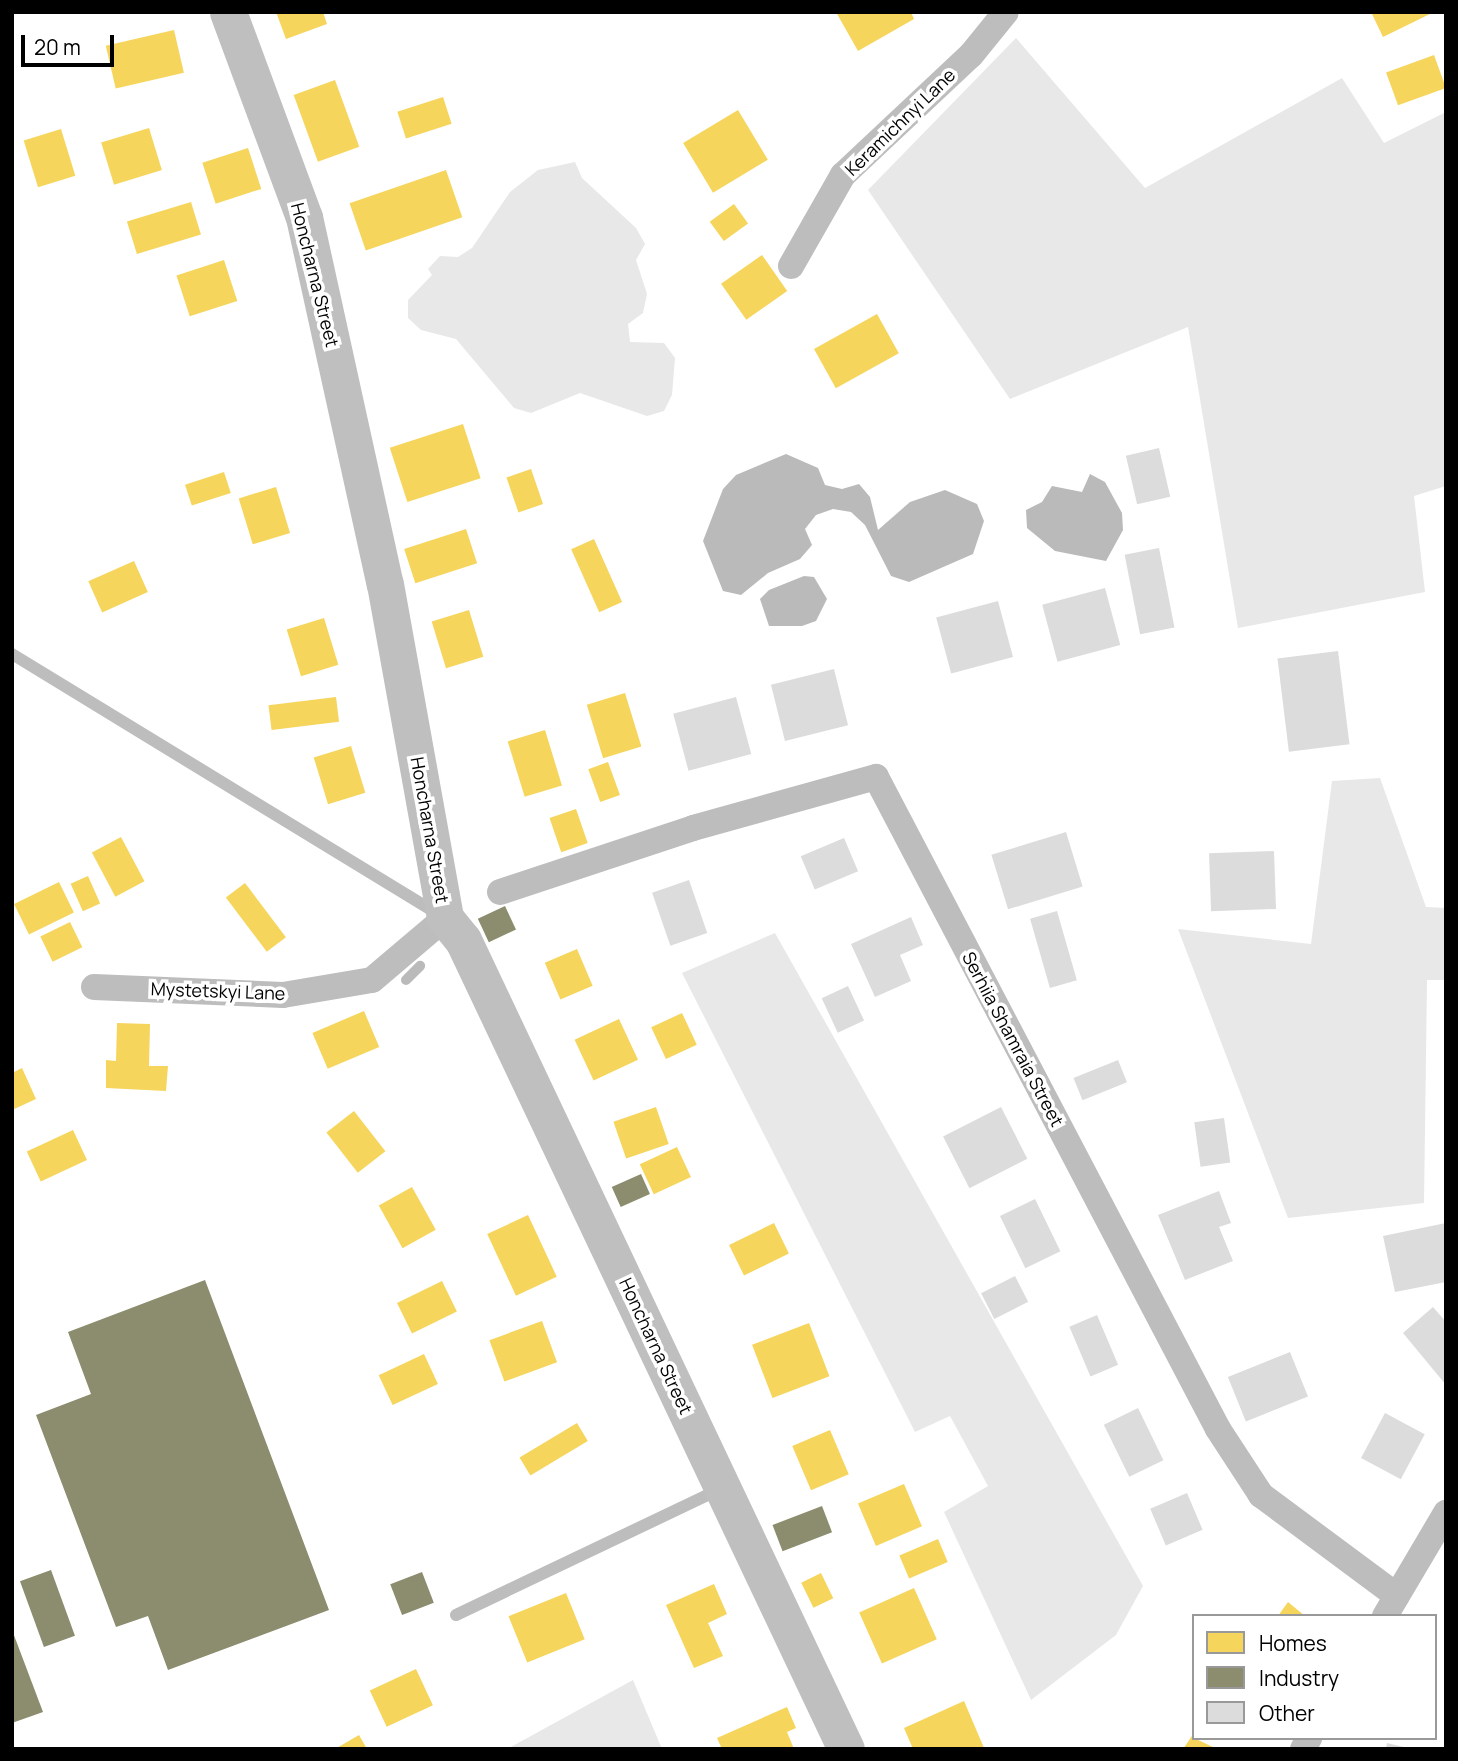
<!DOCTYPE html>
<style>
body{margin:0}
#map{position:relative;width:1458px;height:1761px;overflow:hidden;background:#fff;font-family:Manrope,sans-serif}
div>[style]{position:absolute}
.green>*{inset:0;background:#e8e8e8}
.water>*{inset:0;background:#bababa}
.homes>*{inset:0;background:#f6d55c;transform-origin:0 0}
.industry>*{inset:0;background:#8c8c6e;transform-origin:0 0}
.stream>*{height:10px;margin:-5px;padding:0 5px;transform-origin:5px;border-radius:5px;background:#bababa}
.building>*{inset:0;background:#dcdcdc;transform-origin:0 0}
.lane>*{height:12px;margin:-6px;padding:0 6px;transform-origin:6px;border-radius:6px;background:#bdbdbd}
.street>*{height:26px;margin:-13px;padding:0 13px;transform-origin:13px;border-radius:13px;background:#bdbdbd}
.secondary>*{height:37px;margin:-18.5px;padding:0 18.5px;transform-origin:18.5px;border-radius:18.5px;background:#bfbfbf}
span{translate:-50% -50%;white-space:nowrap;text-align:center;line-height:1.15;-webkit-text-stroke:7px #fff;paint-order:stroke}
.street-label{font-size:18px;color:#000}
.frame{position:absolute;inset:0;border:14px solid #000;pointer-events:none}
.legend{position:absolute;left:1192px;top:1614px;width:245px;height:126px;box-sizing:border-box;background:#fff;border:2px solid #999;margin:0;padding:9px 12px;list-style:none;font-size:21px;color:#000}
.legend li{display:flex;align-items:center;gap:14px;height:35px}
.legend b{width:35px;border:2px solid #999}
.scale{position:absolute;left:21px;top:35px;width:93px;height:32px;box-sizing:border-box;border:4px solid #000;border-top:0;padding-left:9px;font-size:21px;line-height:24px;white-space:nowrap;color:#000;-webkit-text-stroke:5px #fff;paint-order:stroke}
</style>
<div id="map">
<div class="green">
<div style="clip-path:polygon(1016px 38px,1145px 188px,1342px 78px,1384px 143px,1446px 112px,1446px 486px,1414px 496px,1425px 592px,1238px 628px,1188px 327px,1010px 399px,868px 190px)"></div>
<div style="clip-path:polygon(575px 162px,582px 178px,636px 228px,645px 244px,636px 260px,647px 294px,643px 313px,628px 324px,630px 342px,664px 343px,675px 358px,672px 395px,664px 411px,647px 416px,580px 393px,531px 413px,514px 408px,456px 339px,421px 330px,408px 318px,408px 300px,432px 275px,428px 269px,440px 256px,458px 257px,472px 248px,510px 192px,538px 170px)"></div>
<div style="clip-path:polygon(1380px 778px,1426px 907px,1446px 908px,1446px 980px,1427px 980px,1424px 1203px,1288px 1218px,1178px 929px,1311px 944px,1332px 781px)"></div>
<div style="clip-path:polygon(775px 933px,1143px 1586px,1116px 1635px,1031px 1700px,944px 1512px,988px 1486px,950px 1416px,915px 1432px,682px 973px)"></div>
<div style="clip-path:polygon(633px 1680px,662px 1749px,507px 1749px)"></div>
</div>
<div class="water">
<div style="clip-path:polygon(786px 454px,818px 468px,825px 485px,842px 489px,859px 484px,870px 497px,878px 530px,910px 502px,945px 490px,977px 504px,984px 521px,973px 554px,909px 582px,891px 576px,865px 525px,851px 512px,833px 509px,816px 515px,805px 529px,812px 545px,800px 559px,768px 573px,741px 595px,723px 591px,703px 541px,723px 489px,736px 475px)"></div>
<div style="clip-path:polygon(1090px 474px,1105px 482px,1122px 513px,1123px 530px,1106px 561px,1055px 551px,1027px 528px,1026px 510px,1042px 502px,1052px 486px,1082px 492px)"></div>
<div style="clip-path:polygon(804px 576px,814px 577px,827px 599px,816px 621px,802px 626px,769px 626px,760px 599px,769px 590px)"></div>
</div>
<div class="homes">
<div style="clip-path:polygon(276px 12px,323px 12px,327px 24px,286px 39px)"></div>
<div style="clip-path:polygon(836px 12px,911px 12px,914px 19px,858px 51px)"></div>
<div style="clip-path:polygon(1371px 12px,1434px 12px,1383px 37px)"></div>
<div style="left:174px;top:30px;width:44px;height:70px;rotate:77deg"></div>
<div style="left:1434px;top:55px;width:35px;height:51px;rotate:70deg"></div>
<div style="left:335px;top:80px;width:71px;height:44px;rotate:70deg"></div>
<div style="left:443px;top:97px;width:28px;height:48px;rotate:72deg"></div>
<div style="left:738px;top:110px;width:58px;height:64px;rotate:59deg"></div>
<div style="left:149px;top:128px;width:44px;height:50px;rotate:73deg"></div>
<div style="left:61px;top:129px;width:49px;height:39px;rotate:73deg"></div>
<div style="left:248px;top:148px;width:43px;height:48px;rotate:72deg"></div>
<div style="left:446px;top:170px;width:50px;height:102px;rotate:71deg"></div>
<div style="left:191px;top:202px;width:34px;height:67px;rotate:73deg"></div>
<div style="left:734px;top:204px;width:24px;height:30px;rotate:54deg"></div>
<div style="left:762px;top:255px;width:44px;height:50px;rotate:55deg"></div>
<div style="left:224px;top:260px;width:43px;height:50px;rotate:72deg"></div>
<div style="left:877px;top:314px;width:45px;height:72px;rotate:61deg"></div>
<div style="left:463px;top:424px;width:57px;height:77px;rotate:72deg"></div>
<div style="left:531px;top:469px;width:37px;height:26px;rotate:71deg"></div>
<div style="left:224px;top:472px;width:22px;height:41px;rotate:72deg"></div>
<div style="left:276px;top:487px;width:48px;height:39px;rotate:73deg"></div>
<div style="left:466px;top:529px;width:36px;height:65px;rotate:72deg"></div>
<div style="left:594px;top:539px;width:69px;height:25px;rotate:66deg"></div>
<div style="left:134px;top:561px;width:34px;height:50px;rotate:66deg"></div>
<div style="left:469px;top:610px;width:49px;height:39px;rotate:73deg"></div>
<div style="left:324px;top:618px;width:49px;height:39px;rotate:73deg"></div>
<div style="left:625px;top:693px;width:56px;height:40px;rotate:73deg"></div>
<div style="left:336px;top:697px;width:25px;height:68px;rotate:83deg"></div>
<div style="left:545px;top:730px;width:58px;height:39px;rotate:73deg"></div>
<div style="left:351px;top:746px;width:49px;height:39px;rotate:73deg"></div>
<div style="left:608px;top:762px;width:35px;height:21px;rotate:70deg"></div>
<div style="left:576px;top:809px;width:36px;height:28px;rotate:71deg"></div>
<div style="left:121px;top:837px;width:50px;height:33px;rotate:62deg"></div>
<div style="left:88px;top:876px;width:30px;height:19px;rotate:66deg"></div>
<div style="left:59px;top:882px;width:34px;height:50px;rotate:64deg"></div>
<div style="left:245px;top:883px;width:68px;height:24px;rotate:53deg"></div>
<div style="left:70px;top:922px;width:28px;height:33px;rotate:64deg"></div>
<div style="left:577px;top:949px;width:40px;height:35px;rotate:67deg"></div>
<div style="left:364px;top:1011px;width:39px;height:56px;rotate:67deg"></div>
<div style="left:682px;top:1013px;width:35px;height:34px;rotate:65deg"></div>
<div style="left:619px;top:1019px;width:45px;height:49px;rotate:65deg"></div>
<div style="clip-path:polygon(117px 1023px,150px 1024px,149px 1066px,168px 1066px,166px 1091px,106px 1088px,106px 1060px,116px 1061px)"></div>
<div style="clip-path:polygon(22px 1068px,36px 1099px,12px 1110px,12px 1073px)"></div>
<div style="left:656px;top:1107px;width:39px;height:45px;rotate:71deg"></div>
<div style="left:354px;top:1111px;width:51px;height:35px;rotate:52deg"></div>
<div style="left:73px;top:1130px;width:33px;height:51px;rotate:65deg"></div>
<div style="left:677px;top:1147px;width:33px;height:41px;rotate:65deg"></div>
<div style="left:412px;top:1187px;width:49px;height:38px;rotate:61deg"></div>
<div style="left:528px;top:1215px;width:68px;height:45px;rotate:65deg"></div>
<div style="left:774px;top:1223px;width:34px;height:50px;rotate:64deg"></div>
<div style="left:442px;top:1281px;width:34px;height:50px;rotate:64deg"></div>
<div style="left:542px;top:1321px;width:44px;height:56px;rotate:70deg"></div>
<div style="left:809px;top:1323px;width:57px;height:61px;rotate:69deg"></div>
<div style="left:424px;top:1354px;width:33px;height:50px;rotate:65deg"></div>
<div style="left:577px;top:1423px;width:21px;height:67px;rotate:59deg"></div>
<div style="left:830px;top:1430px;width:48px;height:41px;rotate:67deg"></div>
<div style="left:904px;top:1484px;width:46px;height:50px;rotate:67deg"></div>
<div style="left:938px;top:1539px;width:25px;height:42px;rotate:67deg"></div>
<div style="left:821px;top:1573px;width:28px;height:22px;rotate:64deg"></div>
<div style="clip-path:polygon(714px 1584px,727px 1614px,708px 1623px,723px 1656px,694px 1668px,666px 1605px)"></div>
<div style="left:914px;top:1588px;width:56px;height:60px;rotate:66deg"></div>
<div style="left:566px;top:1593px;width:50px;height:62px;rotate:68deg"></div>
<div style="clip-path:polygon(1288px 1602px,1305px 1616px,1278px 1616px)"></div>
<div style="left:416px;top:1669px;width:40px;height:51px;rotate:65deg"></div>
<div style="clip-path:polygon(964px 1701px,984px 1748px,913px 1749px,904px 1728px)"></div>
<div style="clip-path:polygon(787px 1707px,796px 1728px,787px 1732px,794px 1749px,722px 1749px,717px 1738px)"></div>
<div style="clip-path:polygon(1194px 1733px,1194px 1738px,1217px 1749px,1183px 1749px)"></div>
<div style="clip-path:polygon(359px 1735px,367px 1749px,335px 1749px)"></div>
</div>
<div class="industry">
<div style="left:505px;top:906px;width:26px;height:30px;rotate:65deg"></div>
<div style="left:641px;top:1174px;width:22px;height:32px;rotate:66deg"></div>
<div style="clip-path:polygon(205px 1280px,329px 1610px,168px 1670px,148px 1616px,116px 1627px,36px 1415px,91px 1394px,68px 1332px)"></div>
<div style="left:822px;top:1506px;width:28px;height:53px;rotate:69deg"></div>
<div style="left:51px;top:1570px;width:70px;height:33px;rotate:70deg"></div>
<div style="left:422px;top:1572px;width:33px;height:34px;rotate:69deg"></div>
<div style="clip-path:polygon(12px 1630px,43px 1712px,12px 1723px)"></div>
</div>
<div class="stream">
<div style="left:406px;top:980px;width:20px;rotate:-45deg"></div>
</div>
<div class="building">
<div style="left:1159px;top:448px;width:50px;height:34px;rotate:77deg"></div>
<div style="left:1159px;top:548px;width:81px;height:35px;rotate:79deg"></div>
<div style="left:1105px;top:588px;width:59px;height:65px;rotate:75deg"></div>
<div style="left:998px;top:601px;width:58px;height:64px;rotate:75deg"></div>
<div style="left:1338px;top:651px;width:94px;height:61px;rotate:83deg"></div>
<div style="left:834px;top:669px;width:58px;height:65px;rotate:76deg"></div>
<div style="left:736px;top:697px;width:59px;height:65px;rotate:75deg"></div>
<div style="left:1066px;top:832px;width:57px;height:78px;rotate:73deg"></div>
<div style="left:844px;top:838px;width:36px;height:47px;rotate:67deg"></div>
<div style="left:1274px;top:851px;width:58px;height:65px;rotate:88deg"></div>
<div style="left:689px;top:880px;width:56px;height:39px;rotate:71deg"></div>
<div style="left:1057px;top:911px;width:72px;height:28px;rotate:74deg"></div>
<div style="clip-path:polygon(911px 917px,923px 945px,900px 955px,911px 981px,875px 997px,851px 944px)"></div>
<div style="left:848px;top:986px;width:38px;height:29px;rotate:65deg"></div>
<div style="left:1118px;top:1060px;width:24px;height:48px;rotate:68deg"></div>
<div style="left:1001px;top:1107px;width:58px;height:65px;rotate:63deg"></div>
<div style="left:1224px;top:1118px;width:45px;height:30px;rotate:82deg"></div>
<div style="clip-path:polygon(1219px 1191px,1231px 1223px,1219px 1227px,1233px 1261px,1185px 1280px,1158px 1215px)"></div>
<div style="left:1035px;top:1199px;width:58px;height:39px;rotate:64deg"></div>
<div style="clip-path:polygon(1446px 1223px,1446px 1282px,1395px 1292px,1383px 1236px)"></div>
<div style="left:1015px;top:1276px;width:29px;height:38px;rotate:63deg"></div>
<div style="clip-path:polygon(1433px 1307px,1446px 1322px,1446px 1385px,1403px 1333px)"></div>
<div style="left:1097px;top:1315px;width:54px;height:30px;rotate:67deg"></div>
<div style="left:1290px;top:1352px;width:48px;height:67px;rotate:68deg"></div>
<div style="left:1138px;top:1408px;width:58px;height:38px;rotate:64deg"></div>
<div style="left:1385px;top:1413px;width:45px;height:51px;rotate:28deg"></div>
<div style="left:1187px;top:1493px;width:40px;height:40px;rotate:67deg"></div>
<div style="clip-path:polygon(1387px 1743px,1408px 1748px,1407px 1749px,1386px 1749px)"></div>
</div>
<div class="lane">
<div style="left:12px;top:654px;width:499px;rotate:31.4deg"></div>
<div style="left:456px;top:1615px;width:293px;rotate:-25.5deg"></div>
</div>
<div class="street">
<div style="left:791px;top:266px;width:105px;rotate:-60.3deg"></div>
<div style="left:843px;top:175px;width:175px;rotate:-43.2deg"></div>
<div style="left:971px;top:55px;width:55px;rotate:-50.9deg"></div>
<div style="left:500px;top:892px;width:203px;rotate:-18.3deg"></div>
<div style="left:693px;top:828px;width:190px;rotate:-15.6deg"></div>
<div style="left:876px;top:777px;width:736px;rotate:62.32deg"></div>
<div style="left:1218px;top:1429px;width:79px;rotate:56.9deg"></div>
<div style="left:1261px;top:1495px;width:169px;rotate:36.6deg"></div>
<div style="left:94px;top:987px;width:189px;rotate:2.4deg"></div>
<div style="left:283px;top:995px;width:90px;rotate:-9.6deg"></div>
<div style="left:372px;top:980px;width:96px;rotate:-40.3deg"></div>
<div style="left:1385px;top:1616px;width:120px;rotate:-59.4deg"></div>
<div style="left:1303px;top:1749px;width:13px;rotate:-61deg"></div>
</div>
<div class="secondary">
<div style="left:228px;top:12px;width:219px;rotate:69.7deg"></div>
<div style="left:304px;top:217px;width:376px;rotate:77.6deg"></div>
<div style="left:385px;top:584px;width:339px;rotate:79.8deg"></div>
<div style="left:445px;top:918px;width:28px;rotate:51deg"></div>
<div style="left:463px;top:940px;width:895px;rotate:64.67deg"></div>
</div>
<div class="street-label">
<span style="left:900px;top:122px;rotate:-44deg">Keramichnyi Lane</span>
<span style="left:315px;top:275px;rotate:76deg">Honcharna Street</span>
<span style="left:430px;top:830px;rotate:80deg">Honcharna Street</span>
<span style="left:218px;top:991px;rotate:2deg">Mystetskyi Lane</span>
<span style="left:1013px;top:1039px;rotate:62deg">Serhiia Shamraia Street</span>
<span style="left:656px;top:1346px;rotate:65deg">Honcharna Street</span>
</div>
<div class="frame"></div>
<ul class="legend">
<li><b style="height:19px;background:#f6d55c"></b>Homes</li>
<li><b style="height:19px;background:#8c8c6e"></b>Industry</li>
<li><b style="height:19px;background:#dcdcdc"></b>Other</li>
</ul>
<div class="scale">20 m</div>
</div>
